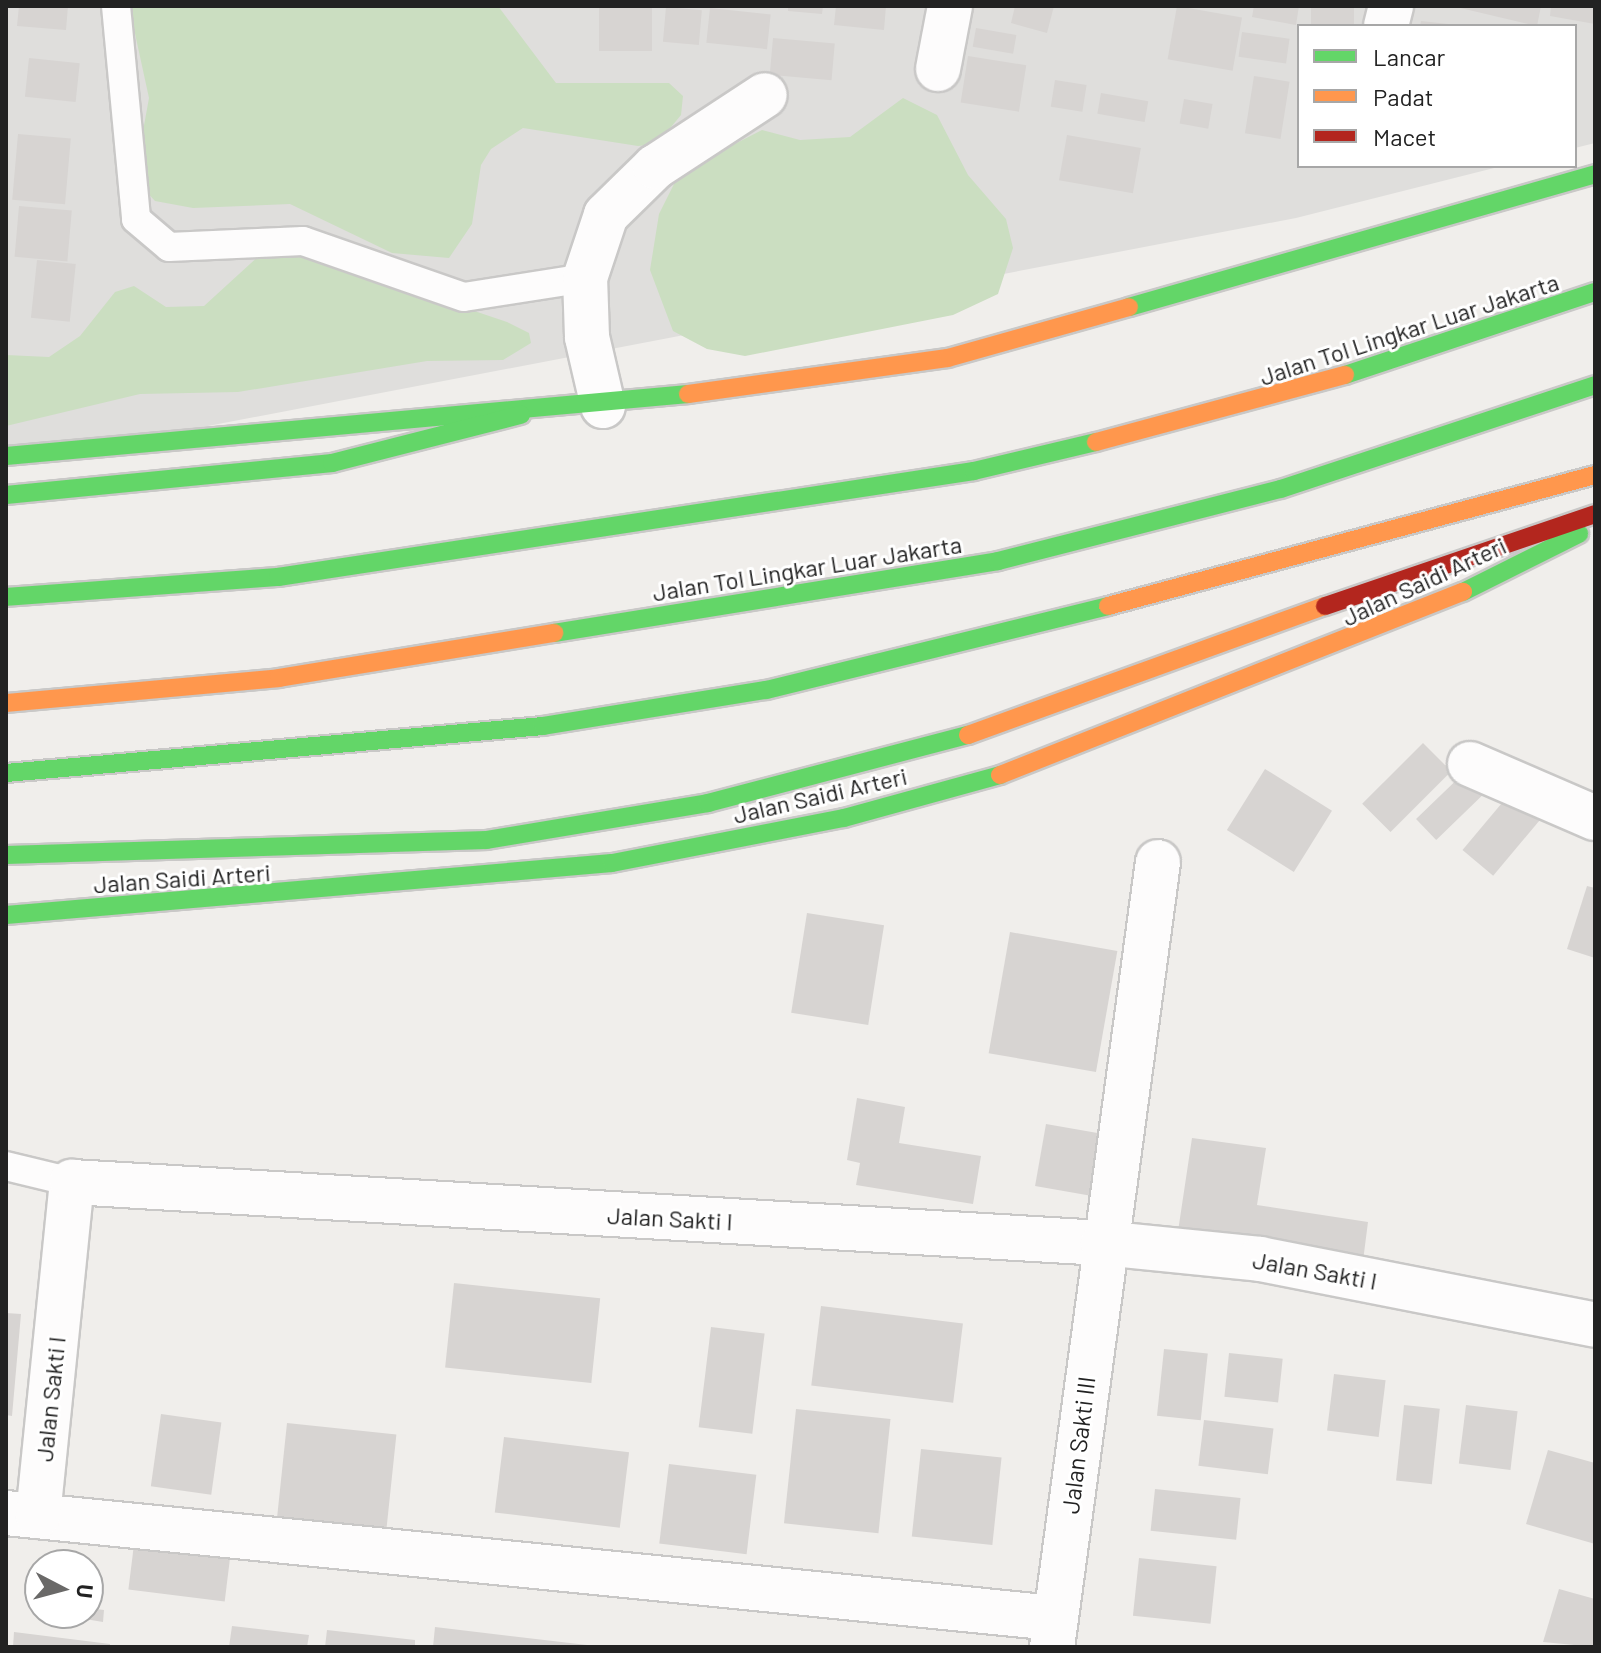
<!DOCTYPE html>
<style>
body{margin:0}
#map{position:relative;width:1601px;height:1653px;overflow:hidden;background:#f0eeeb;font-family:Barlow,sans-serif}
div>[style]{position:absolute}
.residential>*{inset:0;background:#dfdedc}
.forest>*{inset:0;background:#cbdec1}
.building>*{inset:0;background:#d7d4d2;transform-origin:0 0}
.roads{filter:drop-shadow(2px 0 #c9c8c7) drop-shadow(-2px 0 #c9c8c7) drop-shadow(0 2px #c9c8c7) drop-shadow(0 -2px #c9c8c7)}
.lane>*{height:28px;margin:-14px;padding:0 14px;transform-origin:14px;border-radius:14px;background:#fdfcfc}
.street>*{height:44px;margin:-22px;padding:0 22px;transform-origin:22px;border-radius:22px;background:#fdfcfc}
.fast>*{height:18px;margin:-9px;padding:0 9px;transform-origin:9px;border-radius:9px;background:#63d668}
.slow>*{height:18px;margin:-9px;padding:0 9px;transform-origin:9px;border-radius:9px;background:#ff974d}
.jam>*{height:18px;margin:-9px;padding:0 9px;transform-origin:9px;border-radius:9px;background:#b3261e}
span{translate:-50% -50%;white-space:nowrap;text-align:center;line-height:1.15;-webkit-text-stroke:6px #fff;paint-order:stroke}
.street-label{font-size:24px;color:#222}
.frame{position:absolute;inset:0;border:8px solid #222;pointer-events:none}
.legend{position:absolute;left:1297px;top:24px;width:280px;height:144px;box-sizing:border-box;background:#fff;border:2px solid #a7a7a7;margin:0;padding:10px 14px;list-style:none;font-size:24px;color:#222}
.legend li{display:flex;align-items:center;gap:16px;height:40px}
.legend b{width:40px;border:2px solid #a7a7a7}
.north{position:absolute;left:24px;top:1549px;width:80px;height:80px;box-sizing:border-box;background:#fff;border:2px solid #a7a7a7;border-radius:50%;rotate:96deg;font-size:22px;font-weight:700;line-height:32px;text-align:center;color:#222}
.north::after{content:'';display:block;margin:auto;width:28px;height:36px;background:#6a6968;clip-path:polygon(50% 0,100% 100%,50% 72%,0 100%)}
</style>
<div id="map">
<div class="residential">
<div style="clip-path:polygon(6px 6px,1595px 6px,1595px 143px,1575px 148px,1575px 26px,1299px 26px,1299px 166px,1502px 166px,1296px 218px,140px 439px,6px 455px)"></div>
</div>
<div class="forest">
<div style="clip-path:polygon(129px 6px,498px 6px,556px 83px,669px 83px,683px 96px,681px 115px,657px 144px,638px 146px,523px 128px,491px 149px,481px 165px,472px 224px,449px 258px,392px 253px,290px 204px,193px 208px,155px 201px,142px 187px,139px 153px,149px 98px)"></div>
<div style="clip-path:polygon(903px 98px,937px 115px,968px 175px,1006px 219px,1013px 248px,998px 294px,953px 315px,745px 356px,707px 349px,673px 331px,650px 270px,659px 214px,680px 172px,762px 130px,800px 140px,850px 137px)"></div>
<div style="clip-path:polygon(273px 243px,507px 322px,529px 333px,531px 343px,503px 360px,427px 361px,238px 392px,140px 394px,6px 426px,6px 355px,49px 357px,80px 336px,115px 292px,134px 286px,166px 307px,204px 306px)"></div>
</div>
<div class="building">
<div style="clip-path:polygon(19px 6px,68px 6px,66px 30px,17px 26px)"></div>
<div style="left:599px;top:6px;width:53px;height:45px"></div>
<div style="clip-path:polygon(788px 6px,823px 6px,822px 14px,788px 11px)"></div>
<div style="clip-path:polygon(836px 6px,886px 6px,884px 30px,834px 25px)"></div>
<div style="clip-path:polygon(1015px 6px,1054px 6px,1047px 33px,1011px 23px)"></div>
<div style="left:1177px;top:6px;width:66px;height:54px;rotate:10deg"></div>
<div style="clip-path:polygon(1254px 6px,1299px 6px,1296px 25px,1252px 17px)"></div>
<div style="left:1311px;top:6px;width:43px;height:20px"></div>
<div style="clip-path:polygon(1452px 6px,1541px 6px,1537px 26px)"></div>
<div style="clip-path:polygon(1551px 6px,1595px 6px,1595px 24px,1550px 16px)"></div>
<div style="left:666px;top:7px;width:36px;height:35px;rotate:5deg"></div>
<div style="left:710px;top:8px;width:61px;height:35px;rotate:6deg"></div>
<div style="clip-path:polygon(1421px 21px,1448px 24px,1448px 26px,1420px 26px)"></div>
<div style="left:976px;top:28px;width:41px;height:19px;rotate:10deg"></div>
<div style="left:1242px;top:32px;width:48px;height:25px;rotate:8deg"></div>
<div style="left:773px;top:38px;width:62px;height:37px;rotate:5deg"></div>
<div style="left:968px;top:56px;width:59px;height:47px;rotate:9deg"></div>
<div style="left:29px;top:58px;width:51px;height:39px;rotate:6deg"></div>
<div style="left:1254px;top:76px;width:36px;height:58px;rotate:9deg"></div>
<div style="left:1055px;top:80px;width:32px;height:27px;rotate:9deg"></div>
<div style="left:1101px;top:93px;width:48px;height:21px;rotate:10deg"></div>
<div style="left:1184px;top:99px;width:29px;height:25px;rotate:10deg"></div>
<div style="left:18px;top:134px;width:53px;height:66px;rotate:5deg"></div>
<div style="left:1067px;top:135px;width:75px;height:46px;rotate:10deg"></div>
<div style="left:19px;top:206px;width:53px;height:51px;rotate:5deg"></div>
<div style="left:37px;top:260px;width:39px;height:58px;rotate:6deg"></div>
<div style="left:1423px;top:743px;width:40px;height:86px;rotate:45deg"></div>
<div style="left:1470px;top:767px;width:29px;height:75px;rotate:46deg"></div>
<div style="left:1265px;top:769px;width:79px;height:72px;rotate:32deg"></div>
<div style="left:1512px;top:791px;width:40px;height:77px;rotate:40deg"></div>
<div style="clip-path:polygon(1587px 886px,1595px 888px,1595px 958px,1567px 949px)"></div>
<div style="left:807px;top:913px;width:78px;height:101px;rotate:9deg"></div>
<div style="left:1010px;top:932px;width:109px;height:123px;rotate:10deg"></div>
<div style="clip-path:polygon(857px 1098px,905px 1107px,899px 1143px,981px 1156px,973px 1204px,856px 1185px,860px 1163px,847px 1160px)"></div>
<div style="left:1046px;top:1124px;width:58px;height:63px;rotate:10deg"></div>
<div style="clip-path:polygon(1192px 1138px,1266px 1148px,1257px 1205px,1368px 1222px,1363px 1261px,1177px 1238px)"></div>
<div style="left:454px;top:1283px;width:147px;height:85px;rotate:6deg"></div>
<div style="left:821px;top:1306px;width:143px;height:80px;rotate:7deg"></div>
<div style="clip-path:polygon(6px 1313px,21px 1314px,12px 1416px,6px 1415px)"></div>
<div style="left:711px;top:1327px;width:54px;height:101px;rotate:7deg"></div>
<div style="left:1164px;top:1349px;width:44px;height:67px;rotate:6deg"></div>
<div style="left:1229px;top:1353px;width:54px;height:44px;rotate:6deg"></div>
<div style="left:1334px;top:1374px;width:52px;height:57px;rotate:7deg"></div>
<div style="left:1404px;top:1405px;width:36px;height:76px;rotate:6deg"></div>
<div style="left:1466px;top:1405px;width:52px;height:59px;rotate:7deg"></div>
<div style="left:796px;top:1409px;width:95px;height:115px;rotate:6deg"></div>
<div style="left:161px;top:1414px;width:61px;height:73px;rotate:8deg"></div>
<div style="left:1204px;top:1420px;width:70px;height:46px;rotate:7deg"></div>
<div style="left:287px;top:1423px;width:110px;height:102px;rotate:6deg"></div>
<div style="left:504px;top:1437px;width:126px;height:76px;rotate:7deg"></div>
<div style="left:921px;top:1449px;width:81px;height:88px;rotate:6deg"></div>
<div style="clip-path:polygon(1548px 1450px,1595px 1463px,1595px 1544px,1526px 1524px)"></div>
<div style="left:669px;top:1464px;width:88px;height:80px;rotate:7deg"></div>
<div style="left:1155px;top:1489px;width:86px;height:42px;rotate:6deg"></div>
<div style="left:135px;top:1536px;width:97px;height:54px;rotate:7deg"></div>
<div style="left:1139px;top:1558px;width:78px;height:58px;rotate:6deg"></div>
<div style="clip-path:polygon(1559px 1589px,1595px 1599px,1595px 1647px,1543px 1642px)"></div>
<div style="clip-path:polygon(88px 1608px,104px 1610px,103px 1622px,79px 1618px)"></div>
<div style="clip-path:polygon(232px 1626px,309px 1635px,307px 1647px,229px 1647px)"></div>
<div style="clip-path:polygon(435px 1627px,587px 1645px,587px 1647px,433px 1647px)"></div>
<div style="clip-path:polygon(327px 1630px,415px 1640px,415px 1647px,325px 1647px)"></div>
<div style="clip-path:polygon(14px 1632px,110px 1644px,110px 1647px,13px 1647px)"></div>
</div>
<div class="roads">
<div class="lane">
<div style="left:116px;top:6px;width:214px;rotate:84.6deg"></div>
<div style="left:136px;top:219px;width:43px;rotate:40.3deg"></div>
<div style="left:169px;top:247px;width:134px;rotate:-2.6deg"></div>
<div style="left:303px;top:241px;width:170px;rotate:19.2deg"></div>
<div style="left:464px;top:297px;width:122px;rotate:-8.9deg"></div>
<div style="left:6px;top:1166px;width:68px;rotate:13.6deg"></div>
</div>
<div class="street">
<div style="left:1386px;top:26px;width:21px;rotate:-76deg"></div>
<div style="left:938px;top:69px;width:64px;rotate:-79.2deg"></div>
<div style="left:603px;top:406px;width:71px;rotate:-103.1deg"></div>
<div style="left:587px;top:337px;width:59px;rotate:-91.9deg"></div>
<div style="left:585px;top:278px;width:66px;rotate:-71.6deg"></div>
<div style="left:606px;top:215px;width:69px;rotate:-44.4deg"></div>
<div style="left:655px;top:167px;width:131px;rotate:-33.2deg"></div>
<div style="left:1470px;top:764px;width:136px;rotate:23.4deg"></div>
<div style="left:6px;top:1513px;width:1054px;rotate:5.72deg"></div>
<div style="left:38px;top:1516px;width:336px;rotate:-84.2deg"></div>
<div style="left:72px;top:1182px;width:1033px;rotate:3.39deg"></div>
<div style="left:1103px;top:1243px;width:158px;rotate:5.8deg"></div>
<div style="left:1260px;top:1259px;width:341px;rotate:11.1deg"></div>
<div style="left:1052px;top:1647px;width:792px;rotate:-82.31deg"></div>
</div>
<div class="fast">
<div style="left:1129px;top:307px;width:485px;rotate:-15.9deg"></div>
<div style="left:1345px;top:375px;width:263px;rotate:-18.4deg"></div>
<div style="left:6px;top:456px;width:685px;rotate:-5.19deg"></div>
<div style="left:6px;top:495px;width:328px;rotate:-5.6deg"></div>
<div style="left:332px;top:463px;width:195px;rotate:-14.3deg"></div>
<div style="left:1463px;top:592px;width:130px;rotate:-26.6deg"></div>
<div style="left:6px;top:597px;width:273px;rotate:-4.2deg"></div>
<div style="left:278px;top:577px;width:704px;rotate:-8.66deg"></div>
<div style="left:974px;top:471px;width:125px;rotate:-13.4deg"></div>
<div style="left:554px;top:633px;width:450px;rotate:-9.2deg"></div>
<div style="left:998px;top:561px;width:292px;rotate:-14.3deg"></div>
<div style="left:1281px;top:489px;width:331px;rotate:-18.3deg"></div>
<div style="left:6px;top:773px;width:539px;rotate:-5deg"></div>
<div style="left:543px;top:726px;width:226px;rotate:-9.2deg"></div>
<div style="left:766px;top:690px;width:352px;rotate:-13.8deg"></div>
<div style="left:6px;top:855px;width:481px;rotate:-1.8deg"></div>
<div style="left:487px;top:840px;width:224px;rotate:-9.5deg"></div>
<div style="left:708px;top:803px;width:269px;rotate:-14.7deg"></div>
<div style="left:6px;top:915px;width:608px;rotate:-4.9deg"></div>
<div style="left:612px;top:863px;width:236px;rotate:-11deg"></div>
<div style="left:844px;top:818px;width:162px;rotate:-15.4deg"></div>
</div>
<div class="slow">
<div style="left:688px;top:394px;width:262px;rotate:-7.9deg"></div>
<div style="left:948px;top:358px;width:188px;rotate:-15.7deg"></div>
<div style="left:1096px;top:442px;width:258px;rotate:-15.1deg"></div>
<div style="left:1108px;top:606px;width:504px;rotate:-15.06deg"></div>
<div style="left:6px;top:703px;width:274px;rotate:-5.2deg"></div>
<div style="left:279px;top:678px;width:279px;rotate:-9.3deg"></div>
<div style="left:968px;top:735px;width:380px;rotate:-19.9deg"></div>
<div style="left:1000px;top:775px;width:498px;rotate:-21.6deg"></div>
</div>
<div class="jam">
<div style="left:1325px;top:606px;width:285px;rotate:-18.8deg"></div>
</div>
</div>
<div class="street-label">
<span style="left:1409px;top:329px;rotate:-18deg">Jalan Tol Lingkar Luar Jakarta</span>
<span style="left:807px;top:568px;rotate:-9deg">Jalan Tol Lingkar Luar Jakarta</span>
<span style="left:1424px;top:581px;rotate:-25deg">Jalan Saidi Arteri</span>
<span style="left:820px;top:795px;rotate:-13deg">Jalan Saidi Arteri</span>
<span style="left:182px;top:878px;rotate:-4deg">Jalan Saidi Arteri</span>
<span style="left:670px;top:1218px;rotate:3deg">Jalan Sakti I</span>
<span style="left:1315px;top:1270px;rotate:10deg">Jalan Sakti I</span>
<span style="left:50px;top:1399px;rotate:-84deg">Jalan Sakti I</span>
<span style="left:1078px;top:1445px;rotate:-83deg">Jalan Sakti III</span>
</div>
<div class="frame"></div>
<ul class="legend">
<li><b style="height:10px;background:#63d668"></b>Lancar</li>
<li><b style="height:10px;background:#ff974d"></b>Padat</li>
<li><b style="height:10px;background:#b3261e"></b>Macet</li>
</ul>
<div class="north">U</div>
</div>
